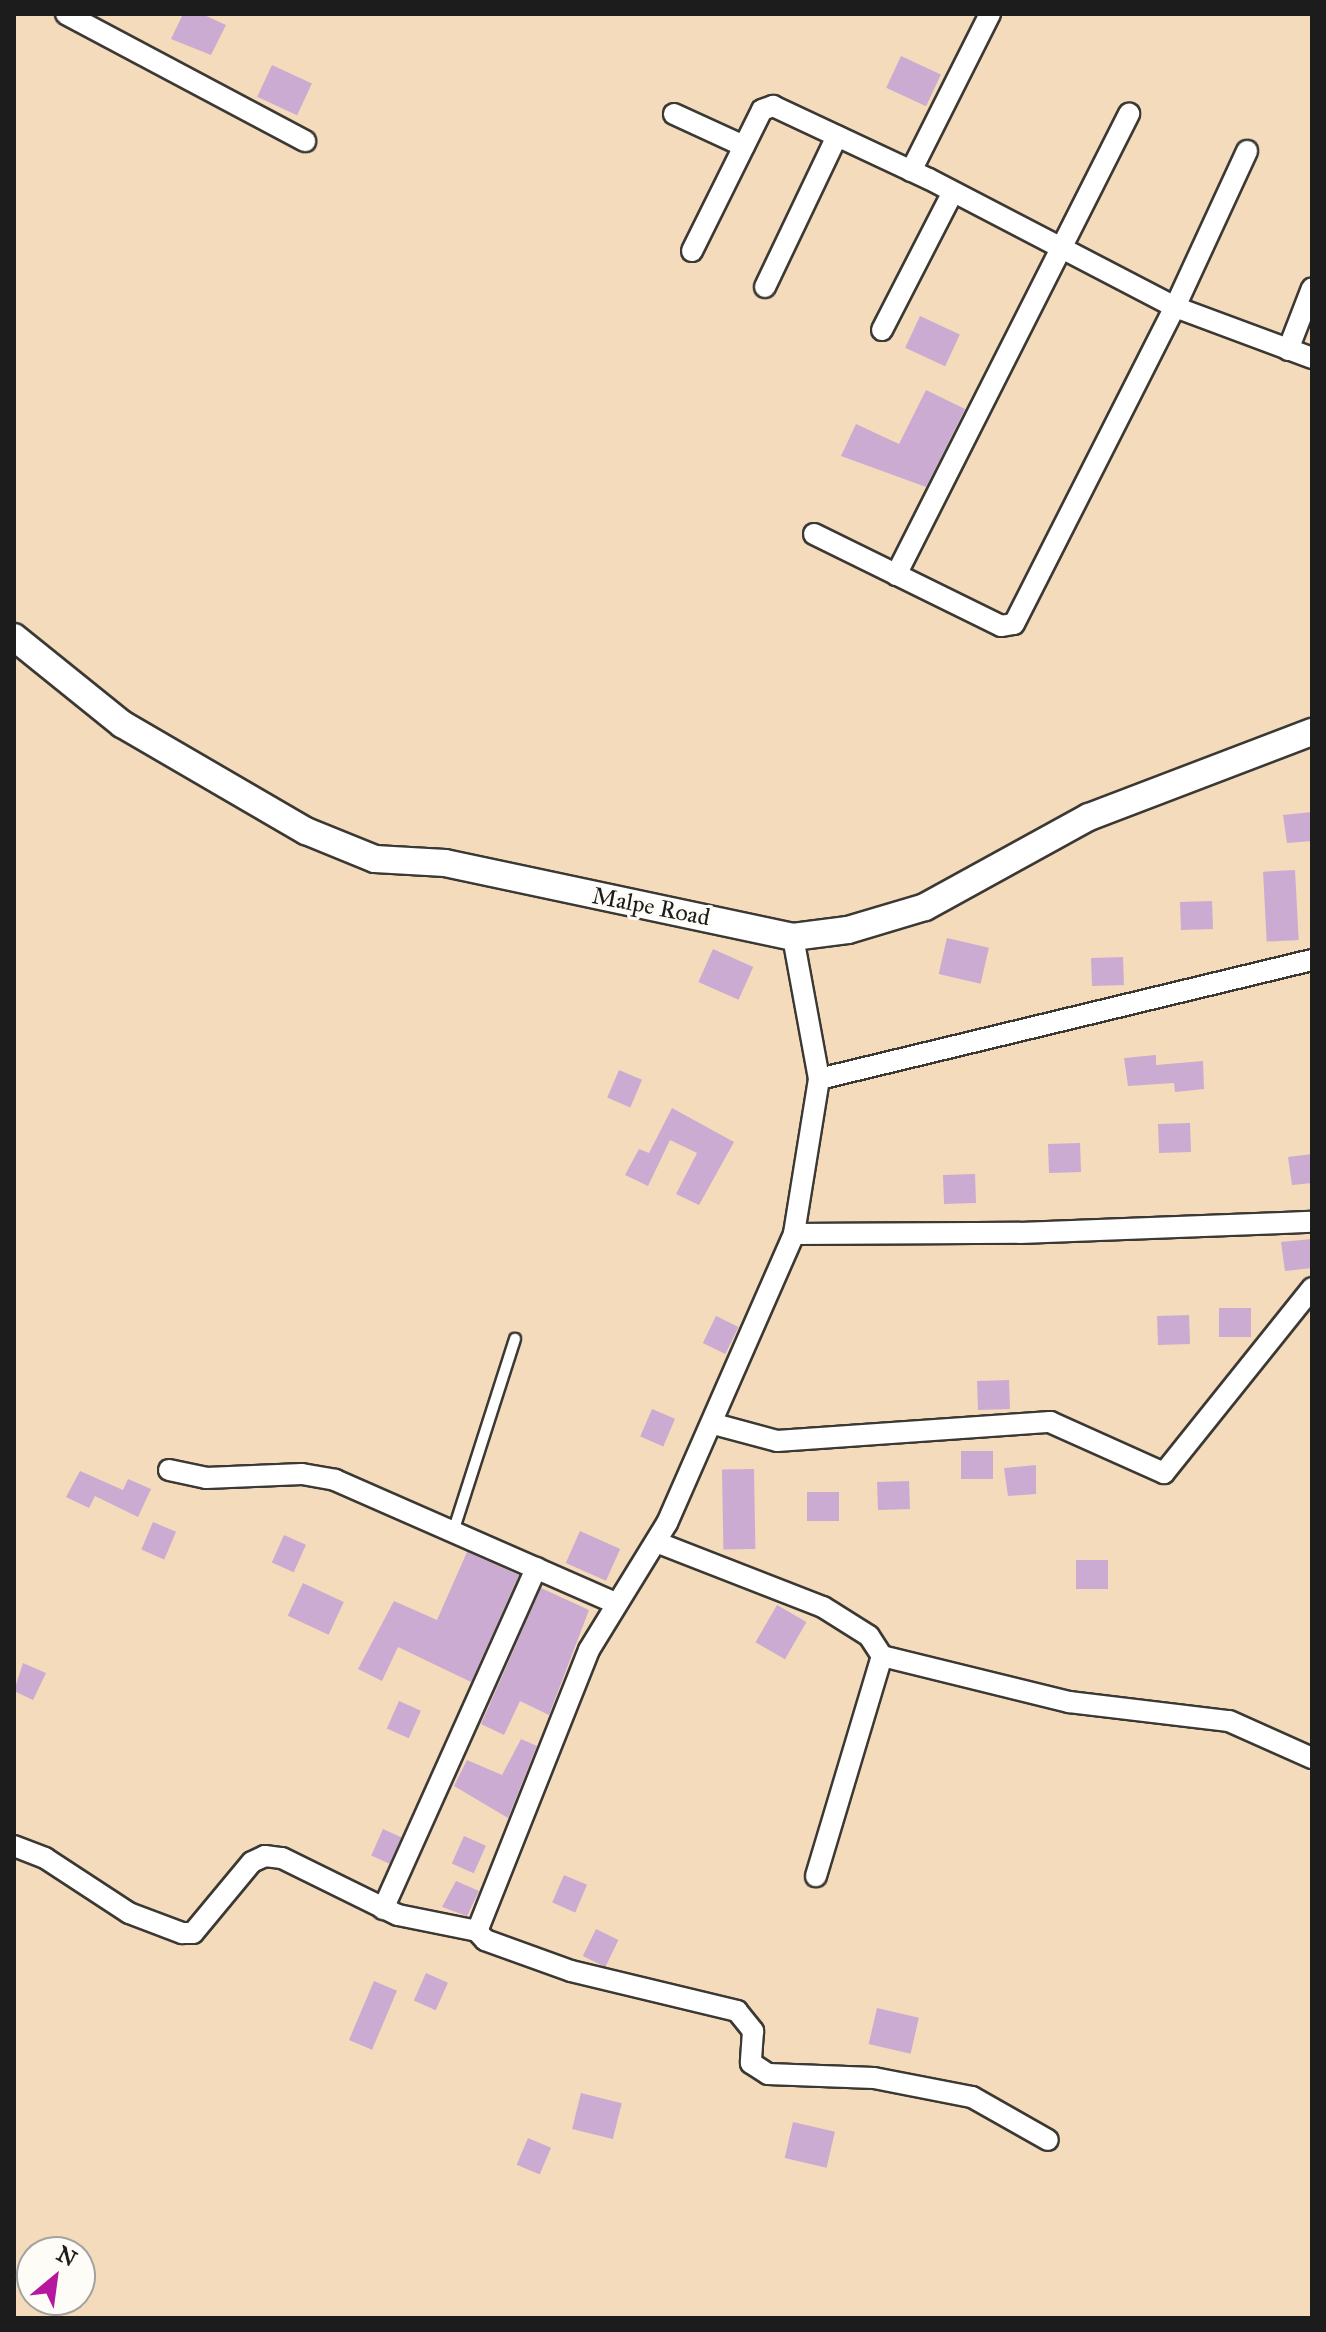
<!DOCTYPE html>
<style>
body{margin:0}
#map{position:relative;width:1326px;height:2332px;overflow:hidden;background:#f3dbbc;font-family:"IM FELL Great Primer",serif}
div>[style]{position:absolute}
.building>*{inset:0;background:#cbabd2;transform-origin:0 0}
.roads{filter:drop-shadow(2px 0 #3c3934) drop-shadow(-2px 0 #3c3934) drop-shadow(0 2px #3c3934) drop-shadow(0 -2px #3c3934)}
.service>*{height:10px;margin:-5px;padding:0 5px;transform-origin:5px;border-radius:5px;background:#fff}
.minor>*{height:20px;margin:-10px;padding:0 10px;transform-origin:10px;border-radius:10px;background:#fff}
.tertiary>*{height:26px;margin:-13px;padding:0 13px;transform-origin:13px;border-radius:13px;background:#fff}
span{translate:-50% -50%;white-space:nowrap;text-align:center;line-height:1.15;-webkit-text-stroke:6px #fdfcf7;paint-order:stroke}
.street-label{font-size:24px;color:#1c1c1c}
.frame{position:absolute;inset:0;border:16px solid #1c1c1c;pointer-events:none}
.north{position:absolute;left:16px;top:2236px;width:80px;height:80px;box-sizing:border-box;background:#fdfcf7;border:2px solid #a3a29f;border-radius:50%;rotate:29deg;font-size:22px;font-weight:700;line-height:32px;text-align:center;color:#1c1c1c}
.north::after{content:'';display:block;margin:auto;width:28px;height:36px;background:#b5179e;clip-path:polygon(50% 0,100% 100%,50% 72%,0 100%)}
</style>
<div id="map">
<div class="building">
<div style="clip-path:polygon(183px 14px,202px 14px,226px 25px,211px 55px,171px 39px)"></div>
<div style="left:901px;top:56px;width:44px;height:35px;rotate:25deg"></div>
<div style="left:272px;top:65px;width:44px;height:35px;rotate:25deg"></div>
<div style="left:920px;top:316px;width:44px;height:35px;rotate:25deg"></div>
<div style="clip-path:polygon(926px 390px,965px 409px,926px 487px,841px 456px,856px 424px,899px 444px)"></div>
<div style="clip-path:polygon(1312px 812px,1312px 841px,1287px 843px,1283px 815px)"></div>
<div style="left:1295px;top:870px;width:70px;height:32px;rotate:87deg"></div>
<div style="left:1212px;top:901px;width:28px;height:32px;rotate:88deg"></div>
<div style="left:947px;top:938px;width:43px;height:37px;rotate:13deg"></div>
<div style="left:713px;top:949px;width:44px;height:36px;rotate:24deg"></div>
<div style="left:1123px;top:957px;width:28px;height:32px;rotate:88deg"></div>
<div style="clip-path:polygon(1156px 1055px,1156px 1065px,1203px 1061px,1204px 1089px,1175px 1092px,1174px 1083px,1128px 1086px,1124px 1058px)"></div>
<div style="left:619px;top:1070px;width:25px;height:30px;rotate:23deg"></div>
<div style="clip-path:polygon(672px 1108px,734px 1142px,699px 1205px,676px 1194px,697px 1153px,670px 1140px,648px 1186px,625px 1175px,639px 1149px,649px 1153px)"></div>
<div style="left:1190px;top:1123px;width:29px;height:32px;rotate:88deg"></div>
<div style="left:1080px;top:1143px;width:29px;height:32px;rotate:88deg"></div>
<div style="clip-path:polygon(1312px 1154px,1312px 1183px,1292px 1185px,1288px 1157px)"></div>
<div style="left:975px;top:1174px;width:29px;height:32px;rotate:88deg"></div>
<div style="clip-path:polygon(1312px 1239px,1312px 1268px,1285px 1271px,1281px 1242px)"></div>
<div style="left:1251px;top:1308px;width:29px;height:32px;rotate:90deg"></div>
<div style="left:1189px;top:1315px;width:29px;height:32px;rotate:88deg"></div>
<div style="left:716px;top:1316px;width:25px;height:30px;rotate:26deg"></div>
<div style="left:1009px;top:1380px;width:29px;height:32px;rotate:88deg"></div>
<div style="left:652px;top:1409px;width:25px;height:30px;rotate:23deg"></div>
<div style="left:993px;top:1451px;width:28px;height:32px;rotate:90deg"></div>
<div style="clip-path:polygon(1036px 1465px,1036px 1494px,1008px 1496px,1004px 1468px)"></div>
<div style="left:754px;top:1469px;width:80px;height:32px;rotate:89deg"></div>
<div style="clip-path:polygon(80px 1471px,123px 1490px,128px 1479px,151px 1489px,138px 1517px,95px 1496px,89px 1508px,66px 1497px)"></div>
<div style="left:909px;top:1481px;width:28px;height:32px;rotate:88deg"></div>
<div style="left:839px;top:1492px;width:29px;height:32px;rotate:90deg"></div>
<div style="left:153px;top:1522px;width:25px;height:30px;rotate:23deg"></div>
<div style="left:580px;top:1531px;width:44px;height:35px;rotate:24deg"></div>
<div style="left:284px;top:1535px;width:24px;height:30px;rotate:24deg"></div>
<div style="clip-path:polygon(467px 1552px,519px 1575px,471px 1682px,398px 1647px,382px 1681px,358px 1669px,394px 1601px,437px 1620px)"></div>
<div style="left:1108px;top:1560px;width:29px;height:32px;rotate:90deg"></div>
<div style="left:303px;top:1583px;width:45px;height:36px;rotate:25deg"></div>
<div style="clip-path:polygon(541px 1588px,589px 1610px,549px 1715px,520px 1701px,504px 1735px,481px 1724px)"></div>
<div style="left:777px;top:1605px;width:34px;height:43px;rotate:30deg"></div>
<div style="clip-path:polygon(23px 1663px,46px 1673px,33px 1700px,14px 1691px)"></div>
<div style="left:399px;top:1701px;width:24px;height:30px;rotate:24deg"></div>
<div style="clip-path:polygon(521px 1739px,537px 1746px,508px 1818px,454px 1786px,467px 1760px,502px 1775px)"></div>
<div style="left:383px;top:1829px;width:20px;height:29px;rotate:24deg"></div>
<div style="left:464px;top:1836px;width:24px;height:30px;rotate:24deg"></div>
<div style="left:564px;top:1875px;width:25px;height:30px;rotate:23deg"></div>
<div style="clip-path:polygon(456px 1881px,479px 1891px,467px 1916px,442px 1907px)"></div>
<div style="left:596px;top:1929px;width:25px;height:30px;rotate:26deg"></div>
<div style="left:426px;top:1973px;width:24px;height:30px;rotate:24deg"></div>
<div style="left:374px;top:1981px;width:25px;height:64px;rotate:23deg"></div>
<div style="left:877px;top:2008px;width:43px;height:37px;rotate:13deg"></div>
<div style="left:581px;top:2093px;width:42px;height:37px;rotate:14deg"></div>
<div style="left:793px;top:2122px;width:43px;height:37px;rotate:13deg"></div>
<div style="left:528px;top:2138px;width:25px;height:29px;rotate:23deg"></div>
</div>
<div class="roads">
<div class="service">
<div style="left:453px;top:1532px;width:203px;rotate:-72.2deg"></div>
</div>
<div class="minor">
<div style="left:66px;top:14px;width:271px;rotate:28deg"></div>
<div style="left:674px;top:114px;width:77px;rotate:24.6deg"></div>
<div style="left:911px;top:171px;width:176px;rotate:-63.3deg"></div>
<div style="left:692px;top:251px;width:157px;rotate:-63.6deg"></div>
<div style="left:762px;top:110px;width:12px;rotate:-20deg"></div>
<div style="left:773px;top:106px;width:172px;rotate:25.1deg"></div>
<div style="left:929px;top:179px;width:277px;rotate:27.5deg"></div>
<div style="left:1175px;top:307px;width:146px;rotate:20.4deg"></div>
<div style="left:765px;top:287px;width:167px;rotate:-64.5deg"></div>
<div style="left:882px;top:330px;width:155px;rotate:-62.8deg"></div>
<div style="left:1288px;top:350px;width:66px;rotate:-68.8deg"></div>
<div style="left:814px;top:534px;width:208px;rotate:26.2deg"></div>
<div style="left:1001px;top:626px;width:13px;rotate:-9deg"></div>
<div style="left:1014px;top:624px;width:356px;rotate:-63.1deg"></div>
<div style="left:1175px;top:307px;width:172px;rotate:-65.2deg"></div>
<div style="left:896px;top:575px;width:517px;rotate:-63.19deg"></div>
<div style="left:793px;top:937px;width:144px;rotate:79.6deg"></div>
<div style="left:819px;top:1079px;width:157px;rotate:99.2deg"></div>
<div style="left:794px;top:1234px;width:316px;rotate:113.7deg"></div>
<div style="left:667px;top:1523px;width:149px;rotate:121.6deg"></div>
<div style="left:589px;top:1650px;width:302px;rotate:111.7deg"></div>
<div style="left:477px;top:1931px;width:12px;rotate:48deg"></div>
<div style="left:485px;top:1940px;width:91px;rotate:19.8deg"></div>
<div style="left:571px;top:1971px;width:171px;rotate:13.5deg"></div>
<div style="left:737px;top:2011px;width:26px;rotate:51deg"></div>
<div style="left:753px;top:2031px;width:32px;rotate:94deg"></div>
<div style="left:751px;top:2063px;width:20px;rotate:33deg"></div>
<div style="left:768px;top:2074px;width:106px;rotate:2.2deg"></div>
<div style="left:874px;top:2078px;width:100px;rotate:11deg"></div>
<div style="left:972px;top:2097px;width:87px;rotate:29.5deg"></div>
<div style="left:819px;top:1079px;width:507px;rotate:-13.57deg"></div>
<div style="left:794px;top:1234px;width:226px;rotate:-0.3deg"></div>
<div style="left:1020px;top:1233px;width:292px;rotate:-2.2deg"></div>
<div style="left:714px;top:1424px;width:65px;rotate:15.1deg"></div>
<div style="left:777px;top:1441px;width:274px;rotate:-4deg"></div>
<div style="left:1050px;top:1422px;width:125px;rotate:24.1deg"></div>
<div style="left:1164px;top:1473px;width:237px;rotate:-51.3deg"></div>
<div style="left:169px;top:1470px;width:38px;rotate:12deg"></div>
<div style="left:206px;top:1478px;width:96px;rotate:-2.4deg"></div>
<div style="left:302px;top:1474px;width:34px;rotate:10deg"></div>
<div style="left:335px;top:1480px;width:306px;rotate:23.7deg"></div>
<div style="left:656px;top:1542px;width:179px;rotate:21.3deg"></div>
<div style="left:823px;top:1607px;width:54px;rotate:32.2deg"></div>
<div style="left:869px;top:1636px;width:24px;rotate:57deg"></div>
<div style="left:882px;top:1656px;width:230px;rotate:106.7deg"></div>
<div style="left:882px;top:1656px;width:193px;rotate:13.8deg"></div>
<div style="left:1069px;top:1702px;width:161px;rotate:6.8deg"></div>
<div style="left:1229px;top:1721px;width:91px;rotate:24deg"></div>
<div style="left:14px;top:1846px;width:33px;rotate:21deg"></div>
<div style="left:45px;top:1858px;width:100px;rotate:33.2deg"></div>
<div style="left:129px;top:1913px;width:57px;rotate:20.7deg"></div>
<div style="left:182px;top:1933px;width:11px"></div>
<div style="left:193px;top:1933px;width:92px;rotate:-50.3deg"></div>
<div style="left:252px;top:1862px;width:14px;rotate:-25deg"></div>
<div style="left:265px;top:1856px;width:17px;rotate:7deg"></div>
<div style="left:282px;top:1858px;width:129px;rotate:26.2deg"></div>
<div style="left:398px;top:1915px;width:81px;rotate:11.4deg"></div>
<div style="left:383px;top:1909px;width:374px;rotate:-65.8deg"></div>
</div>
<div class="tertiary">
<div style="left:14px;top:637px;width:139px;rotate:38.9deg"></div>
<div style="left:122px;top:724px;width:213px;rotate:30.2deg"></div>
<div style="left:306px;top:831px;width:74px;rotate:22.1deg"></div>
<div style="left:375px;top:859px;width:70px;rotate:3.3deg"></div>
<div style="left:445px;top:863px;width:356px;rotate:12deg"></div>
<div style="left:793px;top:937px;width:55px;rotate:-7.3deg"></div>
<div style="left:848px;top:930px;width:80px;rotate:-16.6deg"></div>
<div style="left:925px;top:907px;width:187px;rotate:-28.8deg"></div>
<div style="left:1089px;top:817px;width:239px;rotate:-20.9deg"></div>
</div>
</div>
<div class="street-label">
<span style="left:651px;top:907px;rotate:11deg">Malpe Road</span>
</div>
<div class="frame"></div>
<div class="north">N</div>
</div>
